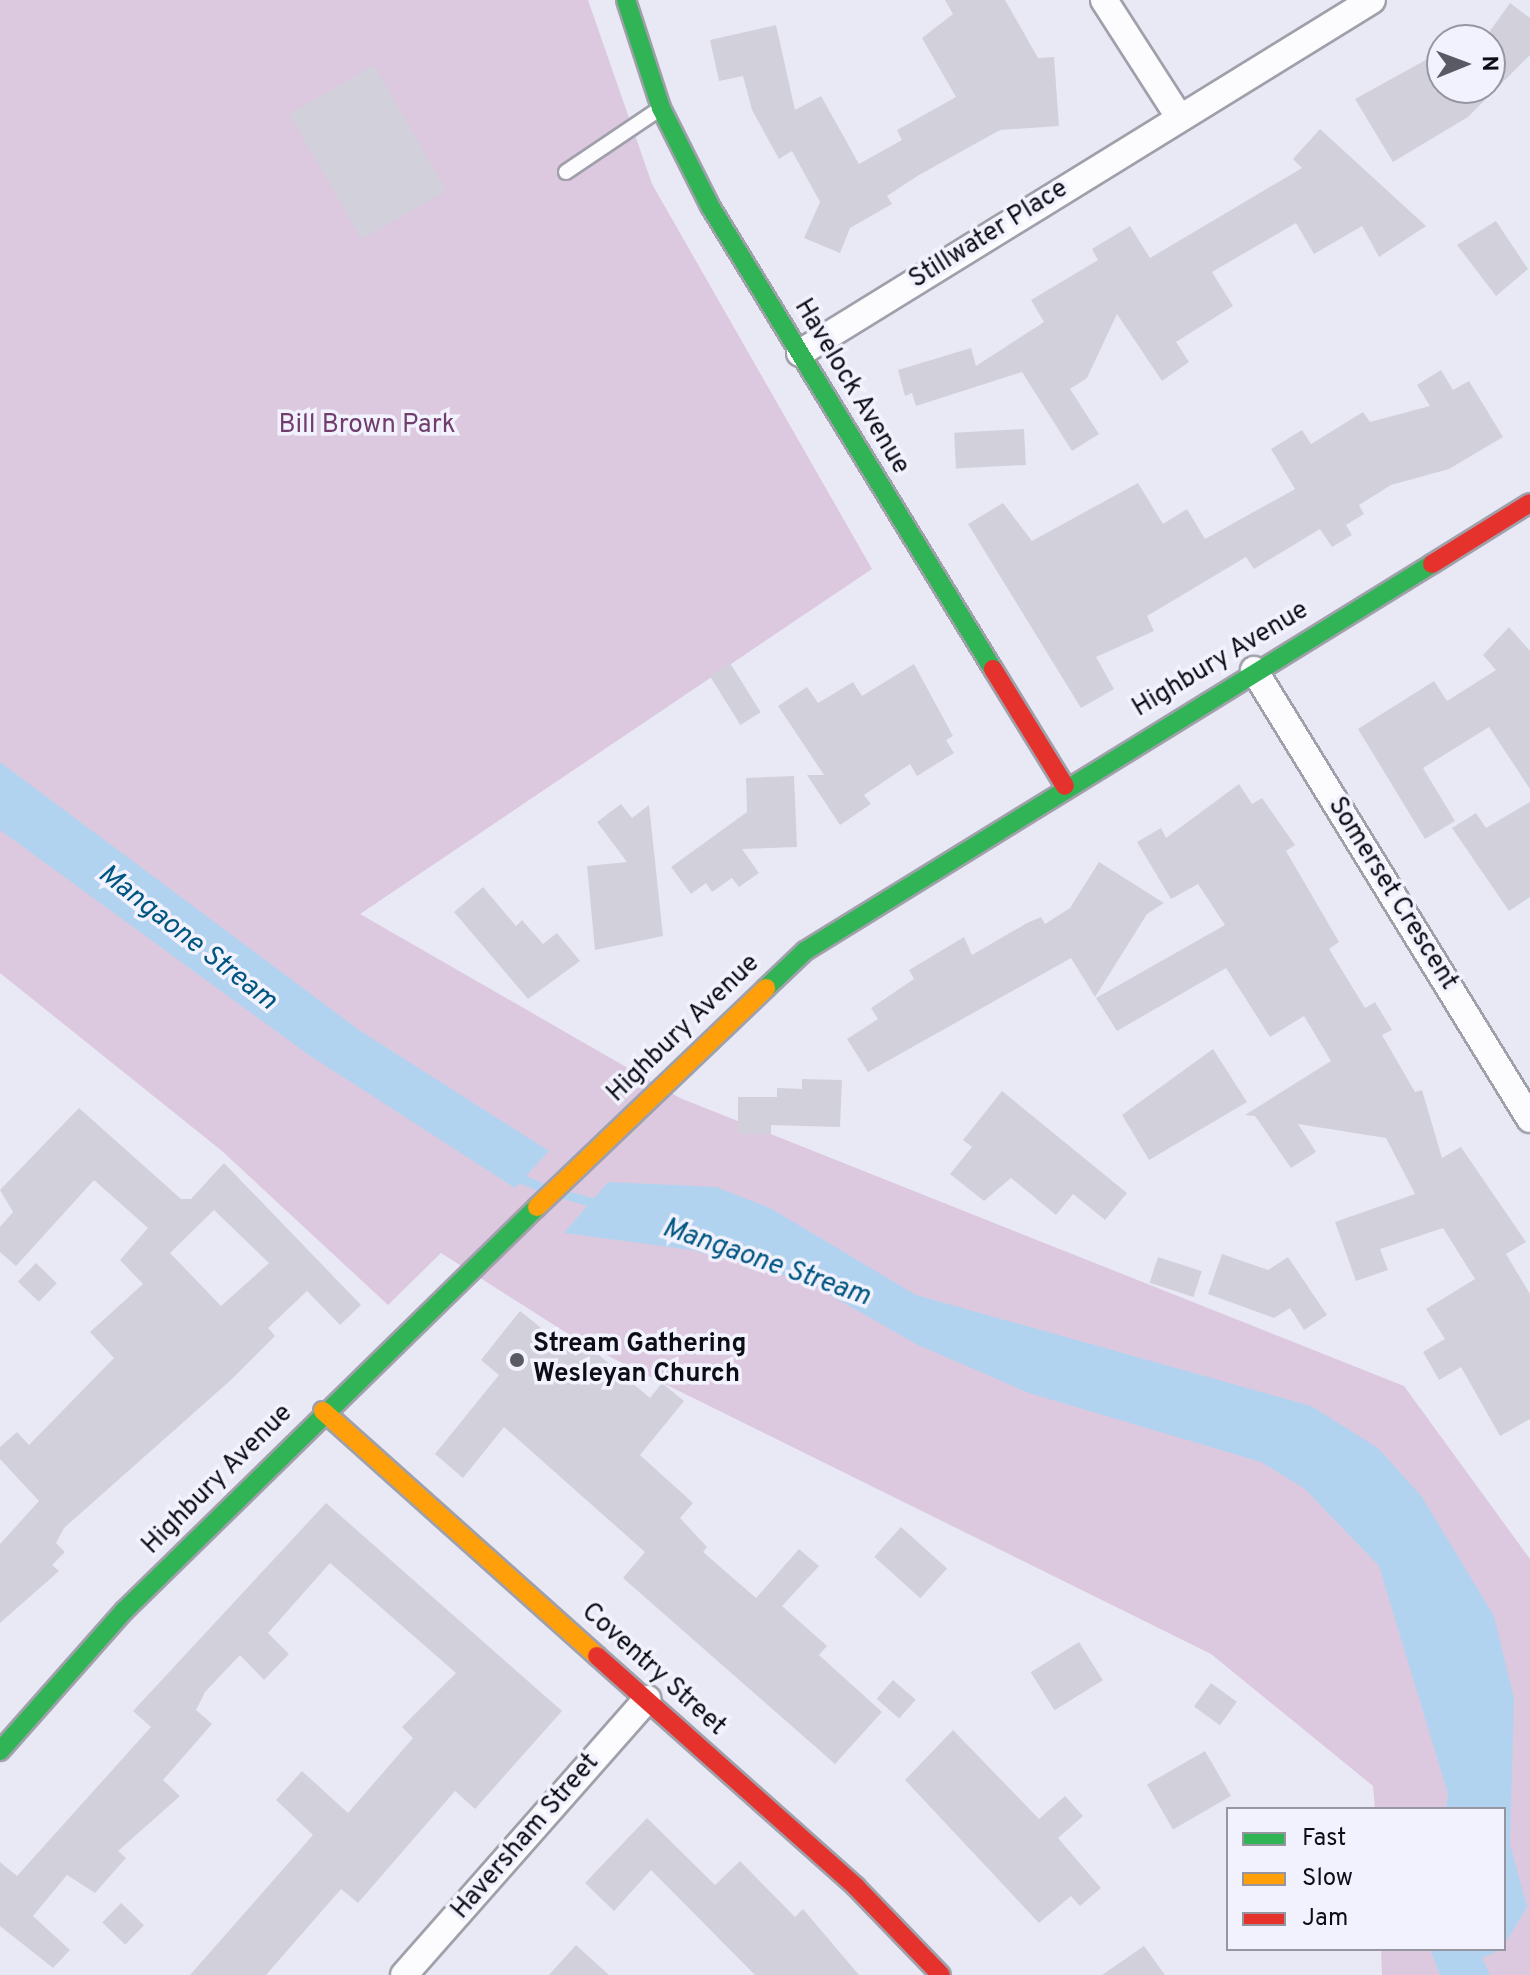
<!DOCTYPE html>
<style>
body{margin:0}
#map{position:relative;width:1530px;height:1975px;overflow:hidden;background:#e9e9f6;font-family:Overpass,sans-serif}
div>[style]{position:absolute}
.green>*{inset:0;background:#dcc9df}
.water>*{inset:0;background:#b2d3ef}
.stream>*{height:9px;margin:-4.5px;padding:0 4.5px;transform-origin:4.5px;border-radius:4.5px;background:#b2d3ef}
.building>*{inset:0;background:#d2d0da;transform-origin:0 0}
.roads{filter:drop-shadow(2px 0 #a0a0ab) drop-shadow(-2px 0 #a0a0ab) drop-shadow(0 2px #a0a0ab) drop-shadow(0 -2px #a0a0ab)}
.lane>*{height:14px;margin:-7px;padding:0 7px;transform-origin:7px;border-radius:7px;background:#fcfcfe}
.street>*{height:26px;margin:-13px;padding:0 13px;transform-origin:13px;border-radius:13px;background:#fcfcfe}
.fast>*{height:18px;margin:-9px;padding:0 9px;transform-origin:9px;border-radius:9px;background:#30b455}
.slow>*{height:18px;margin:-9px;padding:0 9px;transform-origin:9px;border-radius:9px;background:#ff9f0a}
.jam>*{height:18px;margin:-9px;padding:0 9px;transform-origin:9px;border-radius:9px;background:#e5322d}
.dots>*{width:22px;height:22px;translate:-50% -50%;box-sizing:border-box;border:4px solid #f2f2fe;border-radius:50%}
span{translate:-50% -50%;white-space:nowrap;text-align:center;line-height:1.15;-webkit-text-stroke:7px #f2f2fe;paint-order:stroke}
.street-label{font-size:26px;color:#0d0d16}
.park-label{font-size:26px;color:#713d6c}
.poi-label{font-size:26px;color:#0d0d16;font-weight:700}
.left{translate:0 -50%;text-align:left}
.water-label{font-size:28px;color:#005680;font-style:italic}
.legend{position:absolute;left:1226px;top:1807px;width:280px;height:144px;box-sizing:border-box;background:#f2f2fe;border:2px solid #9696a1;margin:0;padding:10px 14px;list-style:none;font-size:24px;color:#0d0d16}
.legend li{display:flex;align-items:center;gap:16px;height:40px}
.legend b{width:40px;border:2px solid #9696a1}
.north{position:absolute;left:1426px;top:24px;width:80px;height:80px;box-sizing:border-box;background:#f2f2fe;border:2px solid #9696a1;border-radius:50%;rotate:89deg;font-size:22px;font-weight:700;line-height:32px;text-align:center;color:#0d0d16}
.north::after{content:'';display:block;margin:auto;width:28px;height:36px;background:#5a5a64;clip-path:polygon(50% 0,100% 100%,50% 72%,0 100%)}
</style>
<div id="map">
<div class="green">
<div style="clip-path:polygon(0 0,588px 0,652px 184px,872px 569px,360px 914px,680px 1098px,1404px 1386px,1530px 1559px,1530px 1975px,1382px 1975px,1381px 1949px,1504px 1949px,1504px 1809px,1375px 1809px,1373px 1786px,1211px 1654px,584px 1344px,441px 1253px,388px 1305px,222px 1151px,0 973px)"></div>
</div>
<div class="water">
<div style="clip-path:polygon(0 762px,359px 1030px,549px 1151px,515px 1188px,309px 1055px,0 830px)"></div>
<div style="clip-path:polygon(608px 1182px,716px 1187px,770px 1208px,916px 1295px,1311px 1406px,1378px 1448px,1422px 1497px,1494px 1616px,1514px 1698px,1510px 1844px,1527px 1907px,1504px 1945px,1504px 1809px,1446px 1809px,1448px 1794px,1379px 1566px,1305px 1489px,1261px 1462px,1029px 1393px,918px 1345px,807px 1282px,692px 1250px,564px 1233px)"></div>
<div style="clip-path:polygon(1430px 1949px,1502px 1949px,1482px 1958px,1490px 1975px,1440px 1975px)"></div>
</div>
<div class="stream">
<div style="left:514px;top:1176px;width:32px;rotate:22deg"></div>
<div style="left:566px;top:1195px;width:41px;rotate:15.4deg"></div>
</div>
<div class="building">
<div style="clip-path:polygon(945px 0,1005px 0,1038px 58px,1054px 57px,1059px 126px,1000px 130px,919px 175px,887px 196px,892px 204px,850px 228px,840px 253px,804px 238px,820px 202px,792px 151px,779px 159px,752px 110px,743px 76px,719px 81px,710px 40px,776px 25px,795px 110px,821px 96px,859px 164px,902px 140px,897px 130px,956px 97px,922px 38px,953px 14px)"></div>
<div style="clip-path:polygon(1510px 3px,1530px 18px,1530px 55px,1468px 117px,1393px 162px,1355px 99px,1442px 51px,1442px 88px,1490px 88px,1490px 31px)"></div>
<div style="left:374px;top:65px;width:145px;height:98px;rotate:60deg"></div>
<div style="clip-path:polygon(1320px 129px,1426px 226px,1379px 257px,1362px 226px,1314px 254px,1296px 223px,1212px 272px,1233px 306px,1176px 342px,1189px 362px,1162px 381px,1117px 314px,1087px 378px,1070px 389px,1099px 434px,1072px 451px,1022px 372px,916px 406px,912px 393px,905px 396px,898px 370px,971px 348px,976px 366px,1044px 322px,1031px 300px,1098px 260px,1092px 249px,1130px 226px,1150px 258px,1302px 168px,1293px 159px)"></div>
<div style="clip-path:polygon(1496px 221px,1528px 269px,1496px 296px,1457px 245px)"></div>
<div style="clip-path:polygon(1441px 370px,1453px 390px,1469px 381px,1503px 437px,1449px 469px,1391px 485px,1359px 505px,1364px 514px,1346px 525px,1352px 535px,1332px 547px,1320px 529px,1254px 569px,1246px 557px,1147px 616px,1154px 631px,1096px 657px,1114px 689px,1081px 708px,968px 524px,1003px 503px,1032px 541px,1138px 483px,1163px 524px,1187px 509px,1205px 539px,1295px 489px,1271px 449px,1302px 430px,1311px 444px,1363px 412px,1370px 422px,1430px 406px,1417px 385px)"></div>
<div style="left:1024px;top:429px;width:36px;height:70px;rotate:87deg"></div>
<div style="clip-path:polygon(1509px 627px,1530px 651px,1530px 789px,1489px 727px,1423px 768px,1455px 821px,1425px 839px,1358px 729px,1434px 681px,1447px 701px,1496px 670px,1483px 655px)"></div>
<div style="left:730px;top:663px;width:58px;height:24px;rotate:58deg"></div>
<div style="clip-path:polygon(914px 664px,953px 736px,946px 740px,954px 753px,917px 776px,910px 764px,864px 795px,871px 804px,840px 825px,807px 775px,824px 775px,778px 706px,807px 687px,818px 703px,853px 682px,862px 696px)"></div>
<div style="clip-path:polygon(794px 776px,797px 847px,742px 849px,759px 873px,739px 887px,732px 878px,712px 892px,706px 883px,691px 894px,671px 867px,747px 812px,746px 778px)"></div>
<div style="clip-path:polygon(1239px 784px,1252px 804px,1262px 798px,1295px 845px,1286px 851px,1339px 942px,1329px 949px,1365px 1008px,1375px 1002px,1392px 1030px,1382px 1035px,1415px 1092px,1422px 1090px,1442px 1158px,1461px 1147px,1526px 1242px,1506px 1254px,1530px 1294px,1530px 1419px,1500px 1436px,1461px 1367px,1439px 1380px,1423px 1352px,1445px 1339px,1426px 1309px,1475px 1279px,1443px 1228px,1380px 1249px,1388px 1270px,1356px 1281px,1335px 1222px,1415px 1194px,1386px 1138px,1298px 1124px,1316px 1152px,1291px 1168px,1255px 1116px,1245px 1115px,1331px 1061px,1304px 1016px,1270px 1037px,1226px 968px,1117px 1031px,1096px 998px,1225px 925px,1198px 884px,1171px 899px,1137px 842px,1161px 828px,1166px 838px)"></div>
<div style="clip-path:polygon(1530px 802px,1530px 897px,1509px 911px,1452px 828px,1476px 813px,1486px 828px)"></div>
<div style="clip-path:polygon(621px 804px,632px 818px,649px 805px,663px 936px,595px 950px,587px 866px,627px 862px,597px 822px)"></div>
<div style="clip-path:polygon(1099px 862px,1164px 903px,1147px 914px,1095px 997px,1071px 958px,868px 1072px,847px 1039px,878px 1019px,871px 1008px,914px 979px,909px 970px,964px 937px,972px 955px,1027px 923px,1041px 917px,1045px 924px,1070px 908px)"></div>
<div style="clip-path:polygon(483px 887px,516px 926px,522px 920px,543px 944px,557px 933px,580px 961px,528px 999px,454px 912px)"></div>
<div style="clip-path:polygon(1213px 1049px,1247px 1102px,1149px 1160px,1122px 1115px)"></div>
<div style="clip-path:polygon(802px 1079px,842px 1080px,840px 1127px,771px 1125px,771px 1134px,738px 1134px,738px 1097px,777px 1097px,777px 1088px,802px 1089px)"></div>
<div style="clip-path:polygon(1002px 1091px,1127px 1193px,1105px 1220px,1073px 1194px,1056px 1215px,1011px 1178px,984px 1201px,950px 1174px,972px 1147px,963px 1140px)"></div>
<div style="clip-path:polygon(evenodd,79px 1108px,181px 1199px,191px 1199px,224px 1163px,361px 1305px,340px 1325px,307px 1291px,268px 1328px,275px 1336px,232px 1379px,64px 1528px,56px 1543px,65px 1552px,52px 1565px,59px 1571px,0 1623px,0 1544px,39px 1501px,0 1459px,0 1447px,17px 1432px,29px 1445px,114px 1358px,90px 1332px,143px 1284px,120px 1260px,148px 1228px,94px 1180px,16px 1266px,0 1252px,0 1227px,13px 1212px,0 1190px,79px 1108px,214px 1210px,269px 1263px,221px 1306px,170px 1253px,214px 1210px)"></div>
<div style="clip-path:polygon(1222px 1254px,1268px 1270px,1288px 1257px,1327px 1315px,1304px 1330px,1290px 1308px,1274px 1318px,1208px 1294px)"></div>
<div style="left:1158px;top:1257px;width:46px;height:27px;rotate:18deg"></div>
<div style="left:36px;top:1263px;width:29px;height:26px;rotate:44deg"></div>
<div style="clip-path:polygon(520px 1311px,576px 1356px,586px 1344px,650px 1398px,662px 1383px,684px 1401px,640px 1455px,693px 1503px,680px 1518px,707px 1547px,703px 1552px,756px 1598px,799px 1549px,819px 1566px,782px 1606px,827px 1646px,819px 1655px,882px 1712px,835px 1764px,623px 1578px,645px 1552px,504px 1427px,463px 1478px,435px 1454px,499px 1375px,481px 1360px)"></div>
<div style="clip-path:polygon(326px 1503px,562px 1711px,475px 1809px,455px 1791px,358px 1903px,341px 1889px,266px 1975px,190px 1975px,313px 1835px,276px 1800px,302px 1771px,348px 1813px,413px 1738px,402px 1727px,456px 1673px,330px 1563px,268px 1633px,289px 1654px,264px 1680px,240px 1655px,205px 1692px,196px 1710px,212px 1724px,163px 1780px,180px 1796px,118px 1851px,126px 1858px,95px 1893px,67px 1875px,33px 1916px,70px 1950px,53px 1968px,0 1926px,0 1862px,17px 1876px,151px 1727px,133px 1711px)"></div>
<div style="left:901px;top:1527px;width:62px;height:40px;rotate:42deg"></div>
<div style="left:1079px;top:1642px;width:45px;height:57px;rotate:58deg"></div>
<div style="left:893px;top:1680px;width:30px;height:25px;rotate:41deg"></div>
<div style="left:1211px;top:1683px;width:32px;height:29px;rotate:36deg"></div>
<div style="clip-path:polygon(953px 1730px,1039px 1819px,1065px 1796px,1083px 1816px,1058px 1838px,1101px 1888px,1080px 1906px,1071px 1896px,1039px 1923px,905px 1780px)"></div>
<div style="left:1205px;top:1751px;width:52px;height:67px;rotate:60deg"></div>
<div style="clip-path:polygon(647px 1818px,715px 1885px,740px 1861px,795px 1917px,803px 1909px,859px 1975px,755px 1975px,651px 1870px,614px 1911px,585px 1883px)"></div>
<div style="left:121px;top:1903px;width:32px;height:27px;rotate:44deg"></div>
<div style="clip-path:polygon(576px 1945px,609px 1975px,549px 1975px)"></div>
<div style="clip-path:polygon(1144px 1946px,1165px 1975px,1102px 1975px)"></div>
</div>
<div class="roads">
<div class="lane">
<div style="left:566px;top:172px;width:111px;rotate:-34deg"></div>
</div>
<div class="street">
<div style="left:1104px;top:0;width:139px;rotate:57.3deg"></div>
<div style="left:800px;top:353px;width:672px;rotate:-31.68deg"></div>
<div style="left:1254px;top:670px;width:527px;rotate:58.42deg"></div>
<div style="left:404px;top:1975px;width:368px;rotate:-48.6deg"></div>
</div>
<div class="fast">
<div style="left:626px;top:0;width:114px;rotate:72deg"></div>
<div style="left:661px;top:108px;width:110px;rotate:63.4deg"></div>
<div style="left:710px;top:206px;width:543px;rotate:58.57deg"></div>
<div style="left:766px;top:988px;width:54px;rotate:-43.5deg"></div>
<div style="left:805px;top:951px;width:737px;rotate:-31.68deg"></div>
<div style="left:0;top:1751px;width:187px;rotate:-48.5deg"></div>
<div style="left:124px;top:1611px;width:578px;rotate:-44.37deg"></div>
</div>
<div class="slow">
<div style="left:537px;top:1207px;width:317px;rotate:-43.7deg"></div>
<div style="left:323px;top:1411px;width:368px;rotate:41.8deg"></div>
</div>
<div class="jam">
<div style="left:1432px;top:564px;width:115px;rotate:-31.9deg"></div>
<div style="left:993px;top:669px;width:137px;rotate:58.4deg"></div>
<div style="left:597px;top:1656px;width:347px;rotate:41.7deg"></div>
<div style="left:856px;top:1887px;width:122px;rotate:46deg"></div>
</div>
</div>
<div class="dots">
<div style="left:517px;top:1360px;background:#5a5a64"></div>
</div>
<div class="street-label">
<span style="left:989px;top:235px;rotate:-32deg">Stillwater Place</span>
<span style="left:851px;top:387px;rotate:59deg">Havelock Avenue</span>
<span style="left:1221px;top:660px;rotate:-31deg">Highbury Avenue</span>
<span style="left:1392px;top:894px;rotate:58deg">Somerset Crescent</span>
<span style="left:684px;top:1029px;rotate:-44deg">Highbury Avenue</span>
<span style="left:218px;top:1480px;rotate:-45deg">Highbury Avenue</span>
<span style="left:653px;top:1670px;rotate:42deg">Coventry Street</span>
<span style="left:526px;top:1837px;rotate:-49deg">Haversham Street</span>
</div>
<div class="park-label">
<span style="left:367px;top:426px">Bill Brown Park</span>
</div>
<div class="poi-label">
<span class="left" style="left:533px;top:1360px">Stream Gathering<br>Wesleyan Church</span>
</div>
<div class="water-label">
<span style="left:187px;top:938px;rotate:38deg">Mangaone Stream</span>
<span style="left:766px;top:1263px;rotate:19deg">Mangaone Stream</span>
</div>
<ul class="legend">
<li><b style="height:10px;background:#30b455"></b>Fast</li>
<li><b style="height:10px;background:#ff9f0a"></b>Slow</li>
<li><b style="height:10px;background:#e5322d"></b>Jam</li>
</ul>
<div class="north">N</div>
</div>
